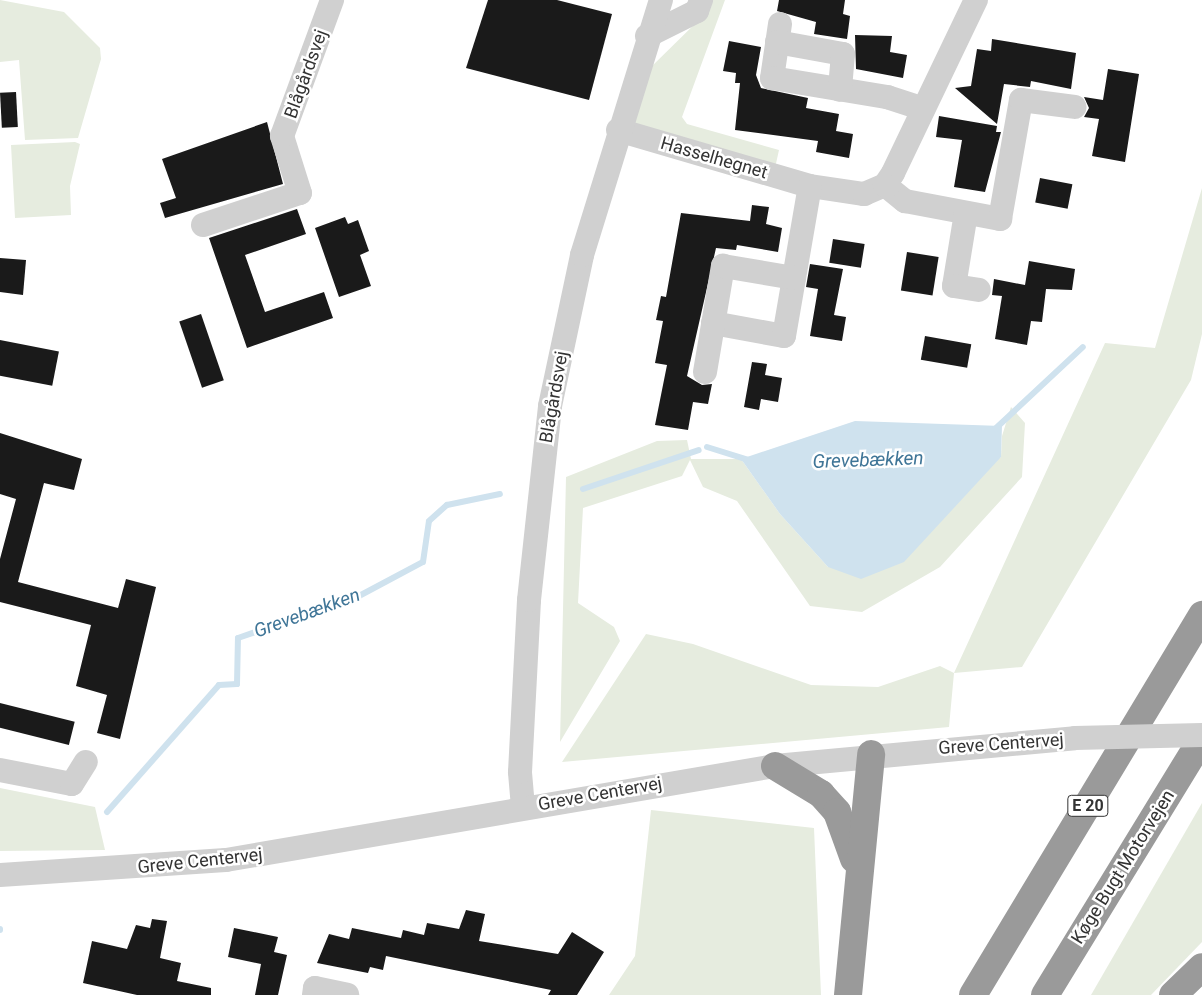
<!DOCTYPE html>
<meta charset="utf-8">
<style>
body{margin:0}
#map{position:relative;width:1202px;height:995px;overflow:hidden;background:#fff;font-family:Roboto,sans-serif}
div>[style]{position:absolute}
.green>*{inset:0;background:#e6ecdf}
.water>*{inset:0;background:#cfe2ee}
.stream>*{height:6px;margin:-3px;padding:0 3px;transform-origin:3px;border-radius:3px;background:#cfe2ee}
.building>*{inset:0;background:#1a1a1a;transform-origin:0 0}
.minor>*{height:24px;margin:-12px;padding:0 12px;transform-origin:12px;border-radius:12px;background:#d0d0d0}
.highway>*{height:28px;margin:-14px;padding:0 14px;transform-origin:14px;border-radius:14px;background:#9a9a9a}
.minor-bridge>*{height:24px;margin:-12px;padding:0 12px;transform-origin:12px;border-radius:12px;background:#d0d0d0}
span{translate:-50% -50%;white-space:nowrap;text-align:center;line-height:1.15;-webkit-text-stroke:5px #fff;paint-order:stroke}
.shield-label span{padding:1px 4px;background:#fff;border:1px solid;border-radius:4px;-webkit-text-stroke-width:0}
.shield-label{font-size:16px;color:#333;font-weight:700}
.street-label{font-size:18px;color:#333}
.water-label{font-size:19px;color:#3f7597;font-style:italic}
</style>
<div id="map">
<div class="green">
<div style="clip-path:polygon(0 0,64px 12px,100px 48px,101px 59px,78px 138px,25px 140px,19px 60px,0 62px)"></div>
<div style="clip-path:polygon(712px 0,725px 0,682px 117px,687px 124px,779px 150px,775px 168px,635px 126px,633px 119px,650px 68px,706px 13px)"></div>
<div style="clip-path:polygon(75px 142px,80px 144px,70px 186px,71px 215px,15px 218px,11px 145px)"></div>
<div style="clip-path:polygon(1202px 188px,1202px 334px,1191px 380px,1022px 667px,954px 673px,949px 727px,562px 762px,646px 634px,693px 644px,811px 685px,878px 687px,940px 666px,954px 673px,1105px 343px,1155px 348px)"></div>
<div style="clip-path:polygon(1011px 407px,1025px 423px,1022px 477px,940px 567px,862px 612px,810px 606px,737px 501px,703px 487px,690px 460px,682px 476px,583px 508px,578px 603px,614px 627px,620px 641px,560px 742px,566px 477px,657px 441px,687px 440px,691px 459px,741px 459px,780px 514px,828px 567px,1001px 457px,1002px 436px)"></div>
<div style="clip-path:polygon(0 788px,95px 807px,105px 850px,0 851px)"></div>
<div style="clip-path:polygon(1202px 803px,1202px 942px,1151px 995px,1091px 995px)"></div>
<div style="clip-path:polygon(651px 810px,814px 828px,821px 995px,609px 995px,635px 956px)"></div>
</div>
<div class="water">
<div style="clip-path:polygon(855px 421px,1002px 426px,1001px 457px,904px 562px,861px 579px,828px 567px,780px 514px,741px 459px)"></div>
</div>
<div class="stream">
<div style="left:995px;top:429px;width:120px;rotate:-43deg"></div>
<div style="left:707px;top:447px;width:44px;rotate:17.2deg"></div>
<div style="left:583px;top:489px;width:122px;rotate:-18.6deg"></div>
<div style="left:107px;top:812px;width:169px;rotate:-48.6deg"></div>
<div style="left:219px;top:685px;width:18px;rotate:-3deg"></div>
<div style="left:237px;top:684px;width:46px;rotate:-88.8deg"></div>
<div style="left:238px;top:638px;width:128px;rotate:-19.1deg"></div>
<div style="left:359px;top:596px;width:72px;rotate:-28deg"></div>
<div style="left:423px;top:562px;width:41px;rotate:-81.7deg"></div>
<div style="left:429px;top:521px;width:24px;rotate:-42deg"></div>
<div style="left:447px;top:505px;width:54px;rotate:-11.7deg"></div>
<div style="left:0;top:930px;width:1px;rotate:-90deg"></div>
</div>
<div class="building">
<div style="clip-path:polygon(488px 0,557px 0,612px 14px,589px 100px,466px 68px)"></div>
<div style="clip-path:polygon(779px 0,845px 0,843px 14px,850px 16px,847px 39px,814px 34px,816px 22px,777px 11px)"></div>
<div style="clip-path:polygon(855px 35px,892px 36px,890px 52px,907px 55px,903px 78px,856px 69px)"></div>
<div style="clip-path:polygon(992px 39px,1076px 53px,1071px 89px,1031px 81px,1030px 87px,1004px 84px,997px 124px,955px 88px,971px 86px,977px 49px,991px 51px)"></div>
<div style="clip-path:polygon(729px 41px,761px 47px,756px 75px,761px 88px,808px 98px,806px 108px,839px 114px,836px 131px,853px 134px,849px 158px,816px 152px,818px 141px,735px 130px,740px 83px,735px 83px,736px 73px,723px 71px)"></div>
<div style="clip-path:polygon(1108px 69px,1139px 74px,1125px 162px,1092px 156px,1099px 119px,1084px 117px,1089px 108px,1084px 97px,1103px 100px)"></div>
<div style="left:16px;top:92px;width:35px;height:16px;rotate:87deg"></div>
<div style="clip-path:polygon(939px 116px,997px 126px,996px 132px,1001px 132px,985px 192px,954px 187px,962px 140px,936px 137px)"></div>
<div style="clip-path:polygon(267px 122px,283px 184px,165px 218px,160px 203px,176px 198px,162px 159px)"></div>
<div style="left:1040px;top:178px;width:33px;height:25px;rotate:11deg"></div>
<div style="clip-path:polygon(752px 205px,769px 207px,766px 224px,782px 228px,778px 252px,737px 245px,736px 250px,716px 248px,687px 376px,702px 385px,712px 384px,708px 404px,693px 402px,688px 430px,655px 425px,667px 365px,655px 363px,663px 321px,656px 320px,661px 296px,666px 297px,681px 213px,750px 221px)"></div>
<div style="clip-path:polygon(297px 209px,306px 234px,245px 255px,265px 312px,324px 292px,333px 318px,247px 348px,209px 238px)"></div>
<div style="clip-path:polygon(345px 217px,348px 224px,358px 220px,369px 251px,360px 255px,371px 286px,339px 297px,315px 228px)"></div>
<div style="left:833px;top:239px;width:32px;height:24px;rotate:9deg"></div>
<div style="left:907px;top:252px;width:32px;height:39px;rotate:9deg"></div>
<div style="clip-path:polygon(0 258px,26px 260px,23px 295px,0 292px)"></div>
<div style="clip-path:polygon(1029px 261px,1075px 269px,1072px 290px,1046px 289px,1042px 322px,1031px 321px,1027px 345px,995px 339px,1002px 296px,992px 295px,994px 279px,1025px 285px)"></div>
<div style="clip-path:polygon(810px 264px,843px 269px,834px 315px,846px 317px,842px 341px,810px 336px,818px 289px,806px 287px)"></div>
<div style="left:201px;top:314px;width:70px;height:23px;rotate:71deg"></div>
<div style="left:925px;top:336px;width:47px;height:24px;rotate:10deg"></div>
<div style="left:0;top:340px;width:60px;height:35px;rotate:11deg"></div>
<div style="clip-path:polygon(752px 362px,767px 364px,765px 375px,782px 378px,778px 402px,761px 399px,759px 410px,744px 407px)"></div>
<div style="clip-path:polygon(0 433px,82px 459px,74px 490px,44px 483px,18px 582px,118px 608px,126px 579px,156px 587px,120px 739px,97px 733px,107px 695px,76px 686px,91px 625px,0 602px,0 559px,16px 499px,0 494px)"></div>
<div style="left:0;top:703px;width:77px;height:24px;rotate:14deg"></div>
<div style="clip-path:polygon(466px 910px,485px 914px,479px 941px,558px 954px,572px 932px,604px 952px,577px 995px,548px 995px,551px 990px,386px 956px,383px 970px,370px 967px,368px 973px,317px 963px,329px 934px,349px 939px,352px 928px,401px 938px,403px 930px,424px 935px,427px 923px,459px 929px)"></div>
<div style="clip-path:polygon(152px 919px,167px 921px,160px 958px,181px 963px,177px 981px,211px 988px,211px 995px,137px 995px,83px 983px,92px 941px,127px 949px,136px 925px,150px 928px)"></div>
<div style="clip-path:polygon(234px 928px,278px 937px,274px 952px,287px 955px,278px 995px,255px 995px,261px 964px,228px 957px)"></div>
</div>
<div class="minor">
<div style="left:780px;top:24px;width:55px;rotate:98.4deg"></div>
<div style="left:772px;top:78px;width:117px;rotate:9.4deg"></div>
<div style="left:887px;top:97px;width:38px;rotate:18deg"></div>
<div style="left:647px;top:36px;width:56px;rotate:-26.6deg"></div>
<div style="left:697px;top:11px;width:12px;rotate:-70deg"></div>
<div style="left:777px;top:42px;width:67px;rotate:10.3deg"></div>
<div style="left:843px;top:54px;width:36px;rotate:95deg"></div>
<div style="left:618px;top:130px;width:200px;rotate:16.3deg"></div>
<div style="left:810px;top:186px;width:55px;rotate:8.4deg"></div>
<div style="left:864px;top:194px;width:23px;rotate:-23deg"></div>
<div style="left:885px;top:185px;width:14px;rotate:-56deg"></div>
<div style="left:893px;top:173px;width:192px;rotate:-64.4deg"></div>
<div style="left:885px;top:185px;width:26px;rotate:39deg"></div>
<div style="left:905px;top:201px;width:97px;rotate:10.7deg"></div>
<div style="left:1000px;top:219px;width:121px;rotate:-80deg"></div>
<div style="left:1021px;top:100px;width:54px;rotate:7.4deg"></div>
<div style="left:966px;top:213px;width:74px;rotate:99.3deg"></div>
<div style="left:954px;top:286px;width:25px;rotate:9deg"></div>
<div style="left:203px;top:225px;width:102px;rotate:-18.3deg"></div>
<div style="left:300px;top:193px;width:60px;rotate:-107.5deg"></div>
<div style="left:282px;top:136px;width:145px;rotate:-69.8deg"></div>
<div style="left:713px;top:323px;width:72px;rotate:10.4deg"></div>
<div style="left:784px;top:336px;width:152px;rotate:-80.2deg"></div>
<div style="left:705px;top:372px;width:108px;rotate:-80.4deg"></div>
<div style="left:723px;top:266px;width:72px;rotate:9.6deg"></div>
<div style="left:0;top:770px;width:73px;rotate:11deg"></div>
<div style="left:72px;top:784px;width:26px;rotate:-58deg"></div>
<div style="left:523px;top:807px;width:35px;rotate:-95deg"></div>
<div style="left:520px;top:772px;width:172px;rotate:-87deg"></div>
<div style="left:529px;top:600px;width:195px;rotate:-83.8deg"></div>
<div style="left:550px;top:406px;width:154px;rotate:-78deg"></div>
<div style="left:582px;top:255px;width:267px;rotate:-72.8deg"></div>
<div style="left:0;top:875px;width:226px;rotate:-3.8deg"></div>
<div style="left:226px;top:860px;width:557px;rotate:-9.72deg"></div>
<div style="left:775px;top:766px;width:301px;rotate:-5.3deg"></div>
<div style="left:314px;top:995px;width:7px;rotate:-82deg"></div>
<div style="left:315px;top:988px;width:33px;rotate:12deg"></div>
</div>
<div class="highway">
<div style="left:775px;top:766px;width:54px;rotate:31.3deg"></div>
<div style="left:821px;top:794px;width:24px;rotate:48deg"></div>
<div style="left:837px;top:812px;width:50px;rotate:70.1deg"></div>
<div style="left:848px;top:995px;width:242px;rotate:-84.5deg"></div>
<div style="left:973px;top:995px;width:444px;rotate:-58.9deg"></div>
<div style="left:1045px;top:995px;width:300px;rotate:-58.5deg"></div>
<div style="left:1173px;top:995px;width:40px;rotate:-44deg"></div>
</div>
<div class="minor-bridge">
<div style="left:1075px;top:738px;width:127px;rotate:-1.4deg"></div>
</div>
<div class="shield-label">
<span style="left:1088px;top:806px">E 20</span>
</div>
<div class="street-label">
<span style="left:306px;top:74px;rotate:-70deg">Blågårdsvej</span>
<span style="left:714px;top:158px;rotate:16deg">Hasselhegnet</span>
<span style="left:554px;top:397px;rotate:-80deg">Blågårdsvej</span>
<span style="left:1001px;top:744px;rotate:-4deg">Greve Centervej</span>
<span style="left:600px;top:794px;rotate:-10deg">Greve Centervej</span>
<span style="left:200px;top:861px;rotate:-6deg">Greve Centervej</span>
<span style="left:1123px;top:867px;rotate:-58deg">Køge Bugt Motorvejen</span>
</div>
<div class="water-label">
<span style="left:868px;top:460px;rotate:-2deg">Grevebækken</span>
<span style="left:307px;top:613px;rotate:-20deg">Grevebækken</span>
</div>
</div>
